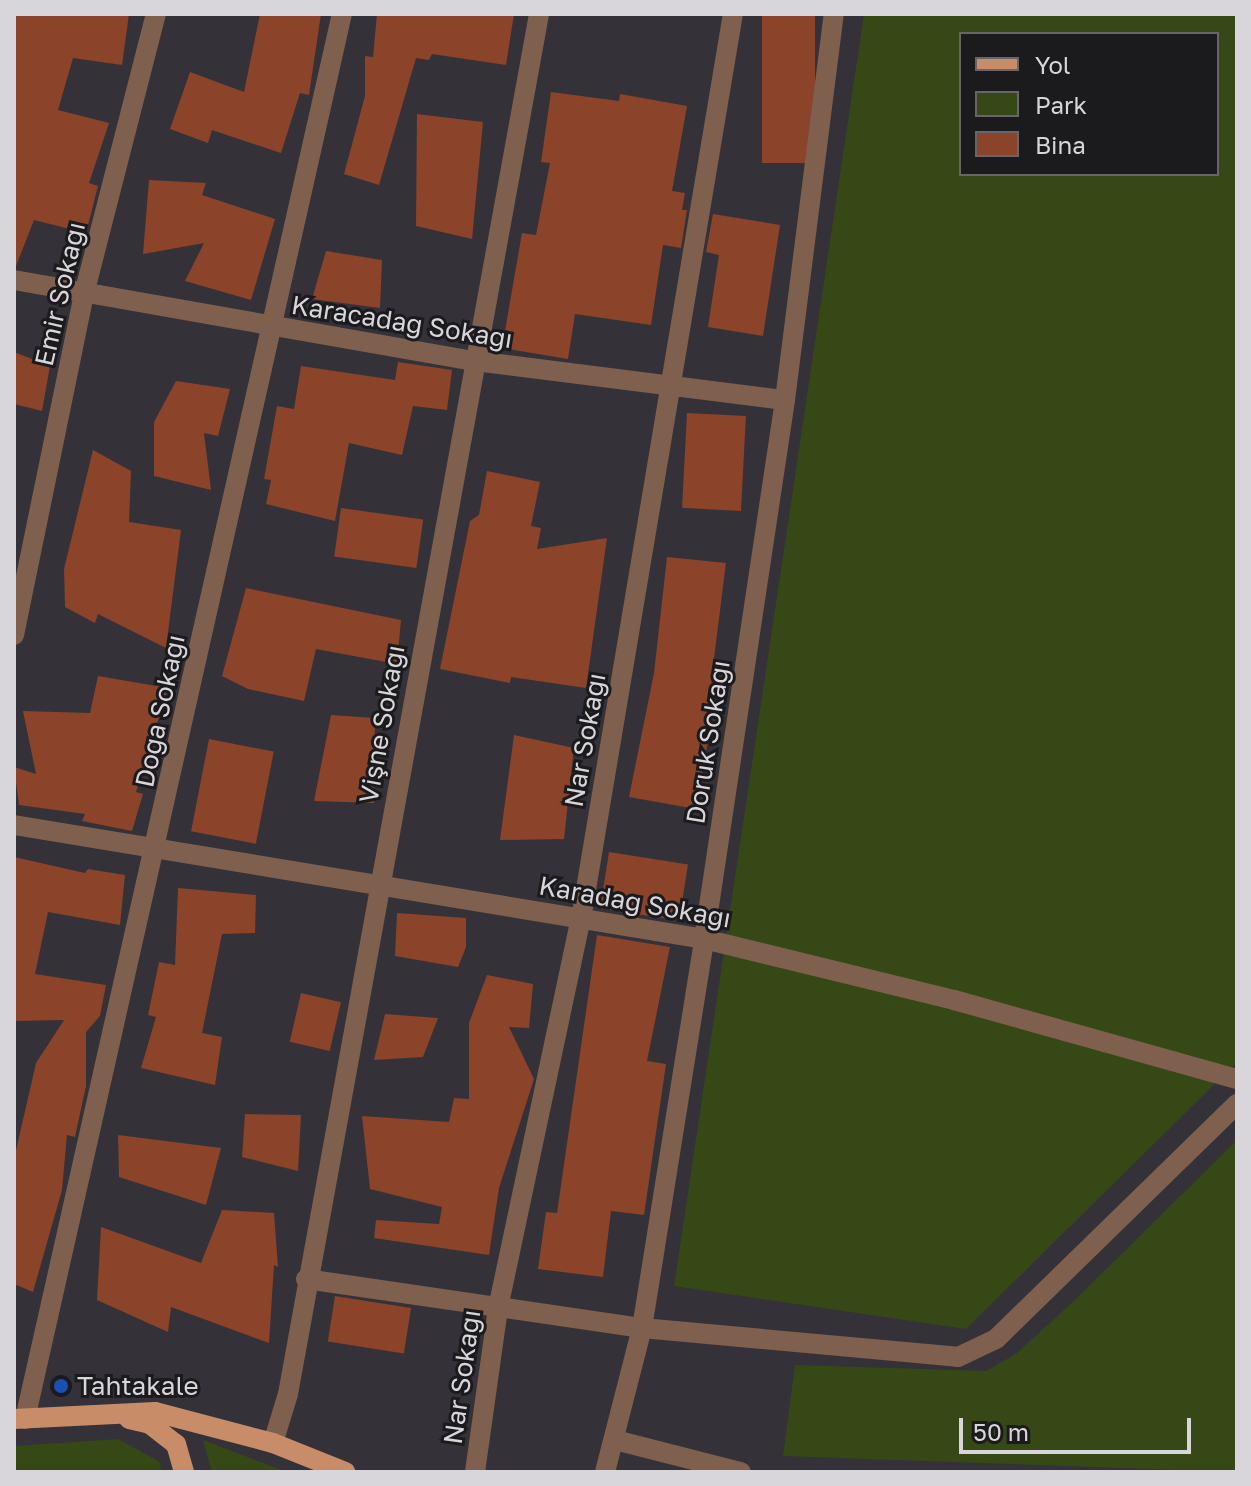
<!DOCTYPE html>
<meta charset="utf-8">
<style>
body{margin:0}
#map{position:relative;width:1251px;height:1486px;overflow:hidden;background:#343238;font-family:"Golos Text",sans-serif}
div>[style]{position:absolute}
.green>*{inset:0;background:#364815}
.building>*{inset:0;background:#8b4329;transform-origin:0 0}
.street>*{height:20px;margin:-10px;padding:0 10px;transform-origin:10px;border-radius:10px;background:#7f604f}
.primary>*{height:20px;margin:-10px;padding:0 10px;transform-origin:10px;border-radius:10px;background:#c88c68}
.dots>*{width:22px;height:22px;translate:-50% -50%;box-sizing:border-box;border:4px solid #1b1a1d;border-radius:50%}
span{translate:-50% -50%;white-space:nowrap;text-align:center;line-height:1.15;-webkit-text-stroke:6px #1b1a1d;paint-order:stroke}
.street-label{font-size:26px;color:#d8d6da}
.poi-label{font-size:26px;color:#d8d6da}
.left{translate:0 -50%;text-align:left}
.frame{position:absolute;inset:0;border:16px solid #d8d6da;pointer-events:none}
.legend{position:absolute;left:959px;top:32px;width:260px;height:144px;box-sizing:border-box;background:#1b1a1d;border:2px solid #676569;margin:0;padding:10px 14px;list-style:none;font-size:24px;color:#d8d6da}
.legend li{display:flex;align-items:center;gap:16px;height:40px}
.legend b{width:40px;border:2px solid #676569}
.scale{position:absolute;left:959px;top:1418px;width:232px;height:36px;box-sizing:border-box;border:4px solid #d8d6da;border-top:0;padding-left:10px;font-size:24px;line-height:28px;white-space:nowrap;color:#d8d6da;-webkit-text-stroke:6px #1b1a1d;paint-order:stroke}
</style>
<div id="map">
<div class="green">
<div style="clip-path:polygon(evenodd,864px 14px,1237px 14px,1237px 1062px,966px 1329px,674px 1286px,864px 14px,961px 34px,1217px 34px,1217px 174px,961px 174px,961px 34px)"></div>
<div style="clip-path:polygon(1237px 1140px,1237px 1472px,783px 1456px,795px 1365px,986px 1371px,1016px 1354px,1076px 1299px)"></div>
<div style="clip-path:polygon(118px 1439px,160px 1462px,161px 1472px,14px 1472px,14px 1446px)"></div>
<div style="clip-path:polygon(203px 1440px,287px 1472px,212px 1472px)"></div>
</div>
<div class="building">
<div style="clip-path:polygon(14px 14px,129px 14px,122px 65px,73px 58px,58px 110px,109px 123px,89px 183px,98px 186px,86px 233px,34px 220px,16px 266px)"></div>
<div style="clip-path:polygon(260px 14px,321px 14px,309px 95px,300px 93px,281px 153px,212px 130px,208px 143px,170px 129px,190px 72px,244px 92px)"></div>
<div style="clip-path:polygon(377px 14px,514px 14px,506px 65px,432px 54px,429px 60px,416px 58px,379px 185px,344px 174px,365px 96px,365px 56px,373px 57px)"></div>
<div style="left:762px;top:14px;width:53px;height:149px"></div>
<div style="clip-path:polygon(551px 92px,619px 101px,620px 94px,687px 106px,672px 191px,685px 193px,682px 210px,687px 210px,681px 248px,663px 245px,651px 325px,575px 314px,568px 359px,502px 348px,522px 233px,536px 235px,550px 163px,541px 162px)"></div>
<div style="clip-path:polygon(417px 114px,483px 122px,472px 239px,416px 226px)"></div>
<div style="clip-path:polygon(149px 180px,206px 183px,202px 195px,275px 219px,251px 300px,185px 281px,204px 243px,143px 254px)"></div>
<div style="clip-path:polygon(713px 214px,780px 225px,763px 336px,708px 327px,719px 255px,706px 252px)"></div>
<div style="clip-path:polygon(326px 251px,382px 260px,380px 308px,312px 299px)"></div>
<div style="clip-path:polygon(14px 352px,50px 366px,42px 411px,14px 404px)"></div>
<div style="clip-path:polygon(398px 362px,452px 370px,447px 410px,413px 406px,402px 455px,349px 443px,335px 521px,266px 504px,271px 480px,264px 479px,277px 406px,294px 409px,301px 366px,395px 380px)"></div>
<div style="clip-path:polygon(176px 381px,230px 389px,218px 436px,204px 433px,211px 490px,154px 476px,154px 422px)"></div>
<div style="left:687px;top:413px;width:59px;height:95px;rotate:3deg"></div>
<div style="clip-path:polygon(93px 450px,131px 471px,129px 522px,181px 530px,166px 648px,98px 614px,95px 623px,65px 607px,64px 569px)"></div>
<div style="clip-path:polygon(487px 471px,540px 482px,531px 526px,541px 528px,537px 549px,607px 538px,586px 688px,511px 677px,510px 683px,440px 669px,470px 521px,479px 515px)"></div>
<div style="left:341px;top:508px;width:83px;height:49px;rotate:8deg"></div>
<div style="clip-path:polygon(667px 557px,726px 563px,711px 682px,718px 683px,696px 809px,629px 797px,654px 673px)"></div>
<div style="clip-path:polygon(246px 588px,401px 620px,397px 664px,316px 649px,304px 701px,248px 689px,222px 676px)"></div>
<div style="clip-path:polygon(98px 676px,168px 688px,136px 792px,143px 794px,132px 831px,82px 821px,85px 814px,19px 805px,14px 767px,36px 774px,23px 711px,90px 713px)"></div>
<div style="clip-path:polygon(331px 715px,375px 718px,374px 803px,314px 801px)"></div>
<div style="clip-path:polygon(514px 735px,574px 748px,564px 839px,500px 840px)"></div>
<div style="left:209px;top:739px;width:66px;height:94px;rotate:11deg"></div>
<div style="left:609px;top:852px;width:80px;height:57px;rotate:9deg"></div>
<div style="clip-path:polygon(14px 857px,85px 873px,88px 869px,125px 875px,120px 925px,48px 912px,35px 974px,106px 985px,100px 1016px,86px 1032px,86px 1086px,75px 1137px,67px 1135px,62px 1190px,33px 1292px,14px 1284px,14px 1159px,36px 1063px,64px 1020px,14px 1021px)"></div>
<div style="clip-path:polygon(178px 888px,256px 895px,255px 933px,222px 934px,202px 1033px,222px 1037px,215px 1085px,141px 1068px,156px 1017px,148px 1015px,159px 962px,175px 965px)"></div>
<div style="clip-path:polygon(397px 913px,466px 918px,466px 947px,458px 967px,395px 956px)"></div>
<div style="clip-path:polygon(597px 935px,670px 947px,647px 1061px,666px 1064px,644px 1215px,611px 1211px,603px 1277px,538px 1269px,546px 1212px,557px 1213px)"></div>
<div style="clip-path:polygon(487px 975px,533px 984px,529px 1028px,509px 1027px,534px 1079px,499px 1188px,489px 1255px,374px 1238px,376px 1220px,439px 1224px,442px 1207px,370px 1189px,362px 1116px,449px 1122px,454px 1098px,469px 1099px,469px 1023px)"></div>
<div style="left:301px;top:993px;width:41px;height:50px;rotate:13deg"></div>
<div style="clip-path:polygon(385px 1014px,438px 1018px,423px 1057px,374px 1060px)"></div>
<div style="clip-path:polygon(245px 1114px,301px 1115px,298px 1171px,242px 1157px)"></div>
<div style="clip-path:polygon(118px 1135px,221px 1148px,206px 1205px,119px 1177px)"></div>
<div style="clip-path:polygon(222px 1210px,274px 1213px,278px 1267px,274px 1265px,269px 1343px,171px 1307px,168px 1332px,97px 1300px,101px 1227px,201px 1263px)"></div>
<div style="left:335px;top:1296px;width:77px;height:46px;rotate:9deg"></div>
</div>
<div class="street">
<div style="left:14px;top:280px;width:468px;rotate:10deg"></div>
<div style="left:475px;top:361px;width:312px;rotate:7.2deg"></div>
<div style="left:14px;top:635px;width:348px;rotate:-78.4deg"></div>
<div style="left:84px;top:294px;width:289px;rotate:-75.6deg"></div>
<div style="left:14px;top:825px;width:699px;rotate:9.38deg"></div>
<div style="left:704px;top:939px;width:257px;rotate:13.7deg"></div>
<div style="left:954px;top:1000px;width:294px;rotate:15.6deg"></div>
<div style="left:306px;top:1279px;width:340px;rotate:8.3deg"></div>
<div style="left:642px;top:1328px;width:317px;rotate:5.2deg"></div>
<div style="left:958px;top:1357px;width:42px;rotate:-25.3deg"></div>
<div style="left:996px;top:1339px;width:337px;rotate:-44.3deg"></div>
<div style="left:25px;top:1419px;width:1440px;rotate:-77.29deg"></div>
<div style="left:615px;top:1440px;width:130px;rotate:14.3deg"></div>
<div style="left:273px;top:1443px;width:51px;rotate:-73deg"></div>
<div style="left:288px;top:1394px;width:1403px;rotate:-79.69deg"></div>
<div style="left:475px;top:1472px;width:166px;rotate:-82deg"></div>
<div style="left:498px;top:1308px;width:398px;rotate:-78deg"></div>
<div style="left:581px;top:919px;width:918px;rotate:-80.47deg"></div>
<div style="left:605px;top:1472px;width:149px;rotate:-75.6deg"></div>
<div style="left:642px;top:1328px;width:394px;rotate:-80.9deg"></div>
<div style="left:704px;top:939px;width:545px;rotate:-81.45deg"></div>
<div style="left:785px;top:400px;width:389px;rotate:-82.8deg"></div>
</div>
<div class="primary">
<div style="left:14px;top:1419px;width:141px;rotate:-2.8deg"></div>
<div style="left:155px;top:1412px;width:122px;rotate:14.7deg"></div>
<div style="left:273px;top:1443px;width:78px;rotate:21.9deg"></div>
<div style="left:129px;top:1419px;width:22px;rotate:13deg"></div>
<div style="left:150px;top:1424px;width:33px;rotate:38deg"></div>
<div style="left:176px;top:1444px;width:29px;rotate:74deg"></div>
</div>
<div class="dots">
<div style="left:61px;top:1386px;background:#1a4fb4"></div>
</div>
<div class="street-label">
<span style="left:60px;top:294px;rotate:-77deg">Emir Sokağı</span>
<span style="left:402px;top:322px;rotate:9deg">Karacadağ Sokağı</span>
<span style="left:160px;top:711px;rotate:-78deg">Doğa Sokağı</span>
<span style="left:382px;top:724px;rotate:-80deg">Vişne Sokağı</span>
<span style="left:585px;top:740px;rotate:-80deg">Nar Sokağı</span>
<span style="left:708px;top:742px;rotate:-81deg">Doruk Sokağı</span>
<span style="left:635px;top:902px;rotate:10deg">Karadağ Sokağı</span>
<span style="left:462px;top:1377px;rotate:-82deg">Nar Sokağı</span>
</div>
<div class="poi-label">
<span class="left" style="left:77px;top:1386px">Tahtakale</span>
</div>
<div class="frame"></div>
<ul class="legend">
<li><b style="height:10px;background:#c88c68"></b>Yol</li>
<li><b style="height:22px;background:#364815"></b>Park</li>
<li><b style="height:22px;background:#8b4329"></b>Bina</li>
</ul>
<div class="scale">50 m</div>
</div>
